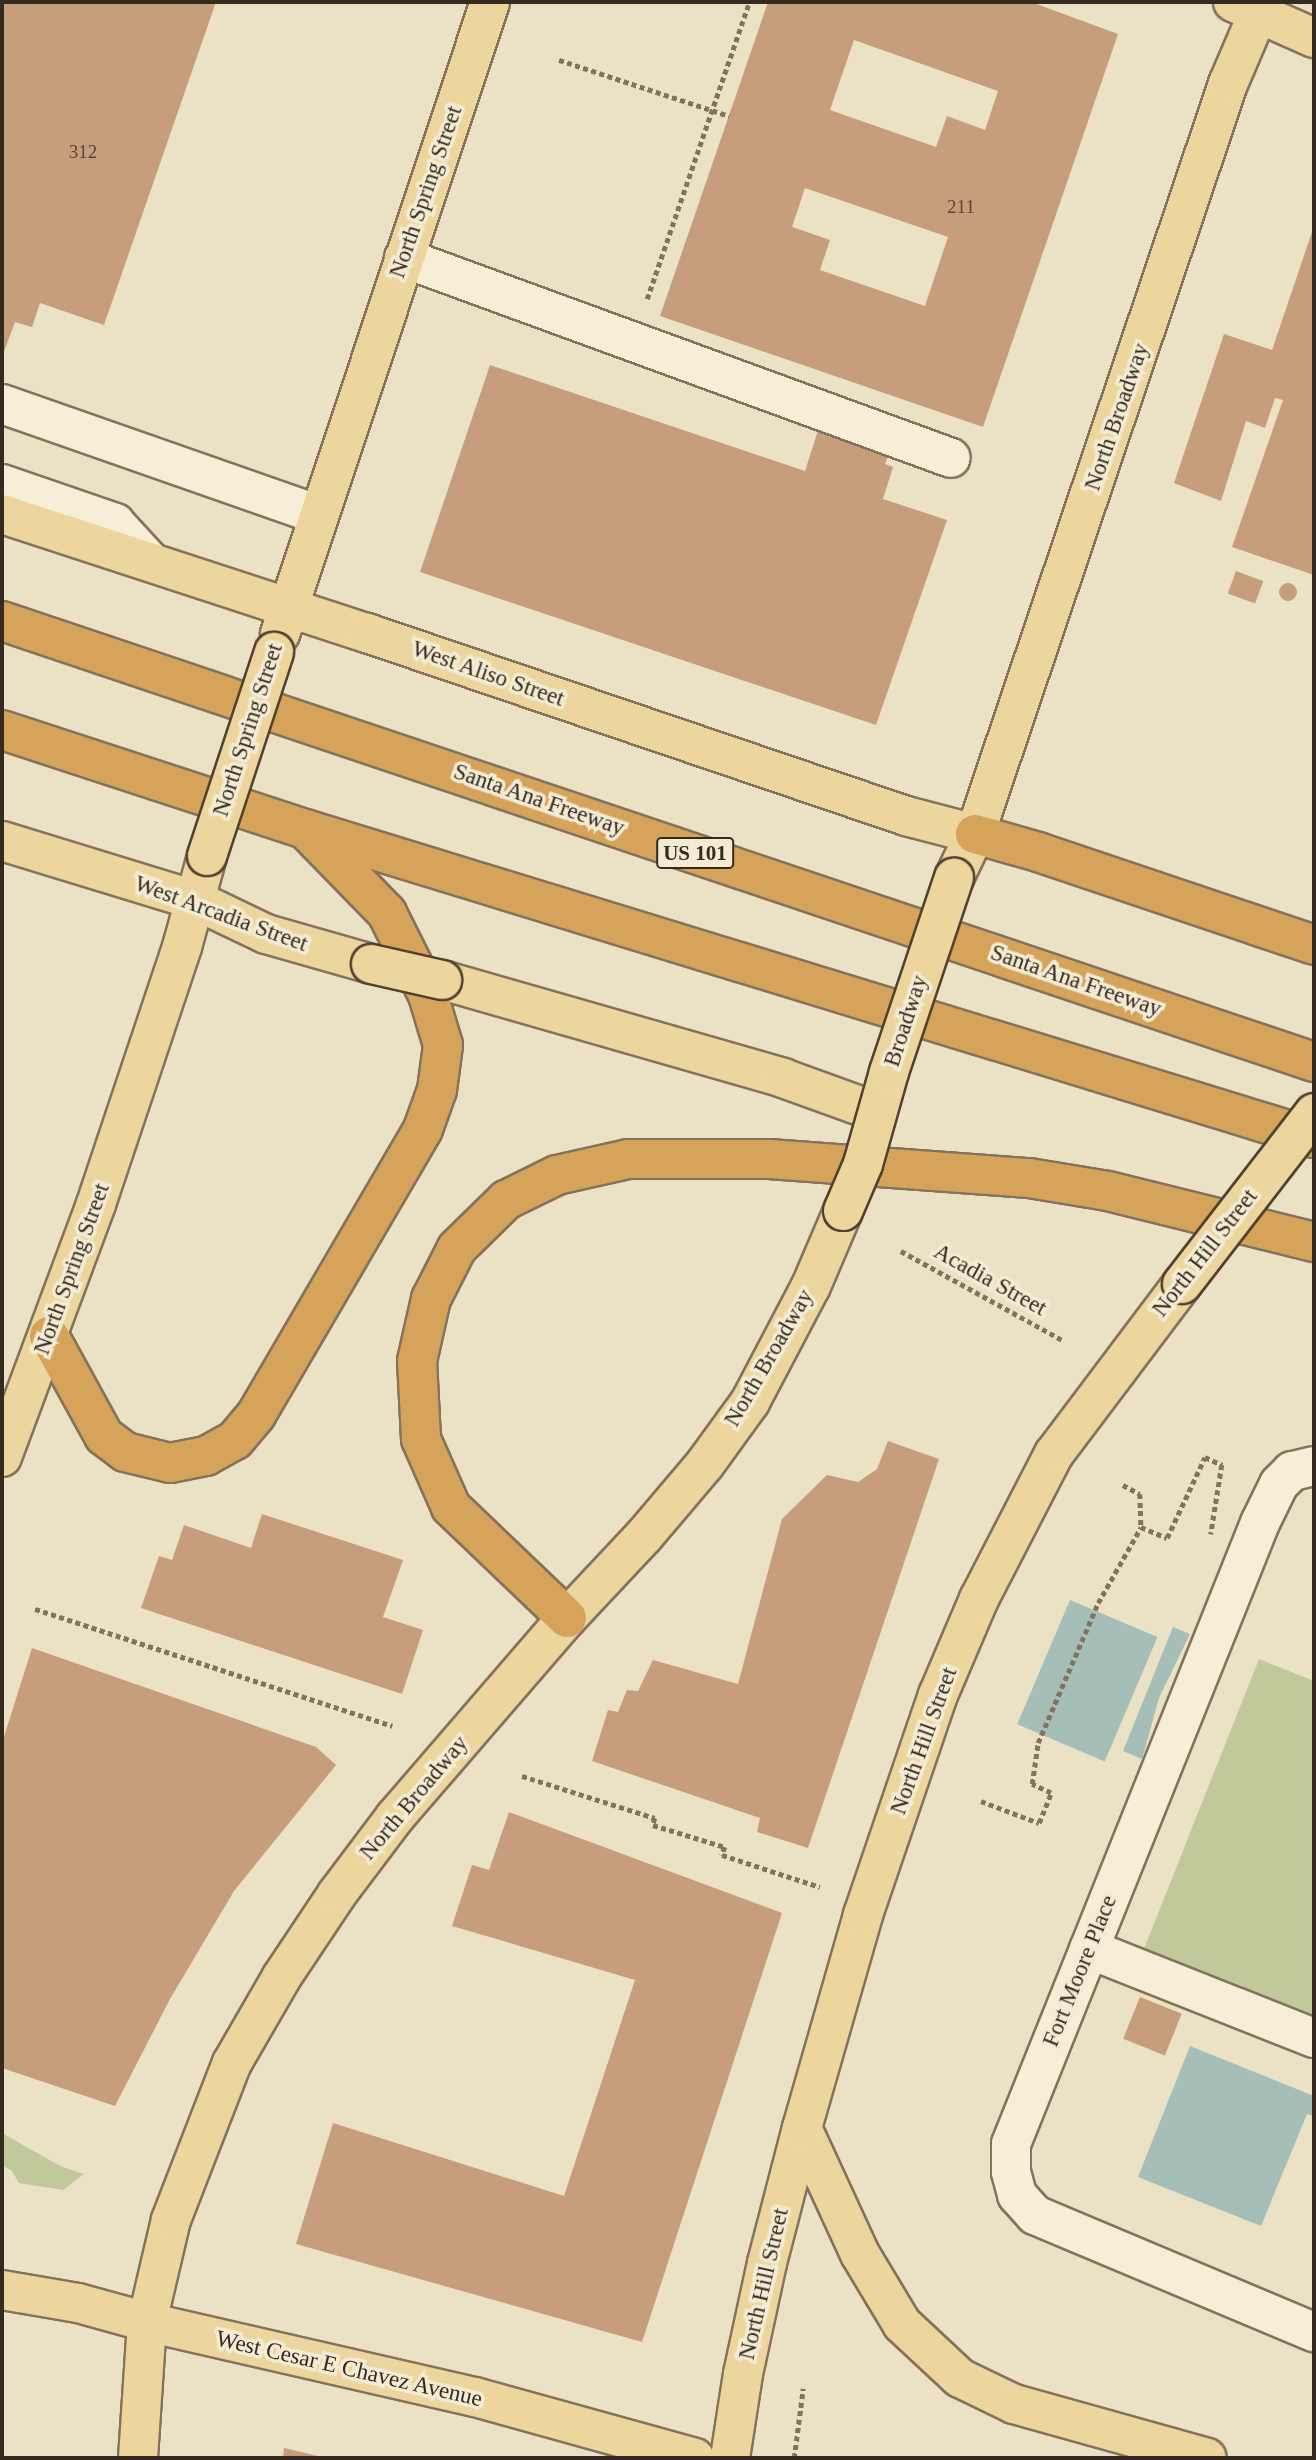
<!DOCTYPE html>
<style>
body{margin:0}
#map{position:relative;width:1316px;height:2460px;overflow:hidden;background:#ebe1c4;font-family:Georgia,serif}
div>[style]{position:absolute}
.green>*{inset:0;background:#c1c899}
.water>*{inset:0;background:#a6beb8;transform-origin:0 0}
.building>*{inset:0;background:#c79e7c;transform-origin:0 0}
.round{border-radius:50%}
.path>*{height:4.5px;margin-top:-2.25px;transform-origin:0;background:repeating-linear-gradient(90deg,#84735c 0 5px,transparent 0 8.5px)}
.roads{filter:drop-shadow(2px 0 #84735c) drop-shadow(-2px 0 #84735c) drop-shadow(0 2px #84735c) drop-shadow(0 -2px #84735c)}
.minor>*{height:38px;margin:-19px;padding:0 19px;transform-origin:19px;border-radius:19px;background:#f6eed7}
.major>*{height:38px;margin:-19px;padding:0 19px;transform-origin:19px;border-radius:19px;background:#ecd69e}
.highway>*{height:38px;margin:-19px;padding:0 19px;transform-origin:19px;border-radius:19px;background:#d5a35a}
.bridges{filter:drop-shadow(2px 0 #524130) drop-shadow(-2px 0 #524130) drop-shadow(0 2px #524130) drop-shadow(0 -2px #524130)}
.major-bridge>*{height:38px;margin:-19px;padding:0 19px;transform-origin:19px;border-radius:19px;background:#ecd69e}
span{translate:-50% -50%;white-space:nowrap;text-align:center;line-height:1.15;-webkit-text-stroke:7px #f3ebd3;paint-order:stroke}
.number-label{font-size:19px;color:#5a4736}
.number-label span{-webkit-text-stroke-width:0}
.shield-label span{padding:2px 5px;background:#f3ebd3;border:2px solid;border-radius:5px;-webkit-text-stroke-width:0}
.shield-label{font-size:21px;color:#352a1f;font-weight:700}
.street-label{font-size:23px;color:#352a1f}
.frame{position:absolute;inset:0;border:4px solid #352a1f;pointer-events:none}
</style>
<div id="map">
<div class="green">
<div style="clip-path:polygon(1259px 1659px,1314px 1681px,1314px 2027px,1140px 1959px)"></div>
<div style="clip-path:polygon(2px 2133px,62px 2167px,84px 2174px,63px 2190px,19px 2183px,12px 2171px,2px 2165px)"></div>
</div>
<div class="water">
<div style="left:1070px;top:1600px;width:95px;height:135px;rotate:23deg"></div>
<div style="clip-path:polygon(1173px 1627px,1190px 1634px,1159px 1698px,1142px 1759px,1123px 1751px)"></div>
<div style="clip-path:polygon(1190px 2046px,1314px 2096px,1314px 2116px,1307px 2114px,1261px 2226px,1138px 2177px)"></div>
</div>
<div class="building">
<div style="clip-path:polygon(2px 2px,216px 2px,104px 325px,40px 303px,32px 327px,15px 322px,2px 357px)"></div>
<div style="clip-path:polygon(evenodd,768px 2px,1031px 2px,1118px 34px,983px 427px,660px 316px,768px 2px,854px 40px,998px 91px,985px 130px,947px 116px,936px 147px,830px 110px,854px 40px,768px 2px,805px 188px,948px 237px,925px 306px,820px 270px,830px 240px,792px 227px,805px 188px)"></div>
<div style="clip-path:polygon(1314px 226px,1314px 575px,1232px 547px,1283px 400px,1275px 398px,1265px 428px,1246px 421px,1221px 501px,1174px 483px,1224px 334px,1272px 350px)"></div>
<div style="clip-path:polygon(490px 365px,805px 471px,822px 418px,893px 442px,885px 464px,893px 467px,883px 499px,947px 520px,876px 725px,420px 572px)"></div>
<div style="left:1236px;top:571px;width:29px;height:24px;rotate:20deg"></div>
<div class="round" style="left:1279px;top:583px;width:18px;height:18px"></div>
<div style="clip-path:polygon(888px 1441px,939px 1459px,808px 1848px,757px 1832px,760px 1818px,592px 1761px,608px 1710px,618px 1712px,627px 1690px,638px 1691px,653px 1660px,738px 1684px,782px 1519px,827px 1475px,858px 1482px,877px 1469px)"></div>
<div style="clip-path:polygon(262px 1514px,403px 1560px,383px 1617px,423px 1630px,402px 1694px,141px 1608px,159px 1556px,172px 1560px,184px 1525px,251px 1548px)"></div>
<div style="clip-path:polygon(32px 1648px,316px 1747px,336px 1765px,234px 1891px,170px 1999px,115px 2106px,2px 2068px,2px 1743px)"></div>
<div style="clip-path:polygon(509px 1812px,782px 1913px,642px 2342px,296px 2244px,333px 2123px,564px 2196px,635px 1980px,452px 1926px,472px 1865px,489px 1870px)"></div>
<div style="left:1140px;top:1997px;width:45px;height:45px;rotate:22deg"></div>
<div style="clip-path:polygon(284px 2448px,322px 2457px,322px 2458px,283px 2458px)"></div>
</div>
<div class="path">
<div style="left:559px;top:60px;width:179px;rotate:18.2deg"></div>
<div style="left:647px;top:299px;width:314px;rotate:-71deg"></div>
<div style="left:901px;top:1251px;width:184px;rotate:28.9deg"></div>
<div style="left:1123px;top:1485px;width:19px;rotate:28deg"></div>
<div style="left:1140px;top:1494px;width:33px;rotate:88deg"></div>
<div style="left:1141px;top:1527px;width:28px;rotate:23deg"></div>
<div style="left:1167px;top:1538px;width:89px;rotate:-64.9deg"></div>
<div style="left:1205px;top:1457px;width:19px;rotate:25deg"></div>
<div style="left:1222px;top:1465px;width:70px;rotate:99.1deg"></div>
<div style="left:35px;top:1609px;width:376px;rotate:18.1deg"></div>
<div style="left:522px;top:1776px;width:139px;rotate:17.5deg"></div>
<div style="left:655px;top:1818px;width:7px;rotate:106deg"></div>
<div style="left:653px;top:1825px;width:75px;rotate:17deg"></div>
<div style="left:725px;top:1847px;width:9px;rotate:111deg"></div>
<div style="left:722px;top:1855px;width:103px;rotate:18.1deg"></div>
<div style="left:981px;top:1801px;width:62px;rotate:20.8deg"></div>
<div style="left:1039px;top:1823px;width:32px;rotate:-68deg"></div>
<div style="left:1051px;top:1793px;width:21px;rotate:-155deg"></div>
<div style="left:1032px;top:1784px;width:41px;rotate:-81.7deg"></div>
<div style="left:1038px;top:1743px;width:152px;rotate:-66.8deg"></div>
<div style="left:1098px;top:1603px;width:87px;rotate:-60.5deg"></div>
<div style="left:794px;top:2458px;width:70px;rotate:-82.6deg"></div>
</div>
<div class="roads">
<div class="minor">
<div style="left:404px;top:258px;width:582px;rotate:20.08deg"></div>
<div style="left:2px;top:404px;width:336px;rotate:19.3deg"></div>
<div style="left:2px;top:484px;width:120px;rotate:19deg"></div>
<div style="left:115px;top:523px;width:52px;rotate:47.4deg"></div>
<div style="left:1314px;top:1466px;width:23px;rotate:167deg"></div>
<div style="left:1292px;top:1471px;width:18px;rotate:135deg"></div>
<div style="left:1279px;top:1484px;width:43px;rotate:116deg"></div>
<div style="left:1260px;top:1523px;width:669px;rotate:111.85deg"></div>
<div style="left:1011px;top:2144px;width:28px;rotate:90deg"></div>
<div style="left:1011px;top:2172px;width:24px;rotate:75deg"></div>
<div style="left:1017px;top:2195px;width:27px;rotate:48deg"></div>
<div style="left:1035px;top:2215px;width:303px;rotate:22.8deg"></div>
<div style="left:1089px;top:1949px;width:242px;rotate:21.6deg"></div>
</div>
<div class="major">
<div style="left:1233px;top:2px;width:89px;rotate:24deg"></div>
<div style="left:2px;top:514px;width:384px;rotate:18.1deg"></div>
<div style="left:367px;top:633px;width:569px;rotate:18.75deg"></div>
<div style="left:906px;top:816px;width:71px;rotate:14.6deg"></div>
<div style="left:280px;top:634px;width:666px;rotate:-71.62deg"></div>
<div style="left:2px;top:841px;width:202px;rotate:17deg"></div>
<div style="left:195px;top:900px;width:79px;rotate:25.6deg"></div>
<div style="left:266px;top:934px;width:109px;rotate:15.9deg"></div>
<div style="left:954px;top:878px;width:49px;rotate:-64.5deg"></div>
<div style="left:975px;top:834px;width:792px;rotate:-71.36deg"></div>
<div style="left:1228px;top:84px;width:89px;rotate:-66.9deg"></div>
<div style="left:442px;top:980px;width:355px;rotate:16deg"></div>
<div style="left:783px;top:1078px;width:100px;rotate:19.9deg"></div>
<div style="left:2px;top:1457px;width:270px;rotate:-69.6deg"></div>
<div style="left:96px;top:1204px;width:271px;rotate:-71.5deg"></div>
<div style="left:182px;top:947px;width:94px;rotate:-74.6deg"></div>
<div style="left:802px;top:2128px;width:139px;rotate:65.3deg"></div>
<div style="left:860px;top:2254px;width:82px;rotate:59deg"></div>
<div style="left:902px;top:2324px;width:79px;rotate:43deg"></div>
<div style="left:960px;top:2378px;width:60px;rotate:25.7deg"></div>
<div style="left:1014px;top:2404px;width:200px;rotate:15.6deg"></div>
<div style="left:2px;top:2290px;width:77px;rotate:9.7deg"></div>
<div style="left:78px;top:2303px;width:72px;rotate:15.4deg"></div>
<div style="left:147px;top:2322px;width:336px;rotate:12.9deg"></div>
<div style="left:475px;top:2397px;width:228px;rotate:15.5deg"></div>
<div style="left:138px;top:2458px;width:136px;rotate:-86.2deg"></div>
<div style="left:147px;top:2322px;width:105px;rotate:-76.8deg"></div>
<div style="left:171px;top:2220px;width:168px;rotate:-68.8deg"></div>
<div style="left:232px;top:2063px;width:98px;rotate:-60deg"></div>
<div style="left:281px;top:1978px;width:101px;rotate:-56.3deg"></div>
<div style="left:337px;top:1894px;width:96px;rotate:-53deg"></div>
<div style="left:395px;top:1817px;width:263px;rotate:-49.2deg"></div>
<div style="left:567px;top:1618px;width:112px;rotate:-46.8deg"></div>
<div style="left:644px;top:1536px;width:94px;rotate:-49.7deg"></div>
<div style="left:705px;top:1464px;width:77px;rotate:-54deg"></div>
<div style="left:750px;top:1402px;width:131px;rotate:-62.3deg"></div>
<div style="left:811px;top:1286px;width:82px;rotate:-66.9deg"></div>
<div style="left:730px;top:2458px;width:85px;rotate:-81.2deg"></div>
<div style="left:743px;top:2374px;width:114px;rotate:-77.8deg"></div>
<div style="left:767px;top:2263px;width:139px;rotate:-75.5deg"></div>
<div style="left:802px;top:2128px;width:222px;rotate:-74deg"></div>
<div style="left:863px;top:1915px;width:232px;rotate:-71.2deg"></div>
<div style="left:938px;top:1695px;width:104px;rotate:-66.9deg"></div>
<div style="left:979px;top:1599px;width:163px;rotate:-62.7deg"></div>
<div style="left:1054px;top:1454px;width:213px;rotate:-53deg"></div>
</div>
<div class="highway">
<div style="left:2px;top:621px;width:1384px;rotate:18.58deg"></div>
<div style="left:2px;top:730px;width:319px;rotate:18.1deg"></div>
<div style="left:305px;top:829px;width:1055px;rotate:17.03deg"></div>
<div style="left:975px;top:834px;width:66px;rotate:15.9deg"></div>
<div style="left:1038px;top:852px;width:291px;rotate:18.6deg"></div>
<div style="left:49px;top:1336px;width:114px;rotate:61.2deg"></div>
<div style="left:104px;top:1436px;width:26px;rotate:37deg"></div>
<div style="left:125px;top:1452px;width:46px;rotate:13.7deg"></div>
<div style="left:170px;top:1463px;width:37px;rotate:-11deg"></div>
<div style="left:206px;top:1456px;width:33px;rotate:-29deg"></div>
<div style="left:235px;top:1440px;width:33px;rotate:-50deg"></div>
<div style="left:256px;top:1415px;width:331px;rotate:-59.7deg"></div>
<div style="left:423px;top:1129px;width:41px;rotate:-70.3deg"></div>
<div style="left:437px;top:1090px;width:45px;rotate:-82.4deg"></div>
<div style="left:443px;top:1045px;width:52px;rotate:-106.7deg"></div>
<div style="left:428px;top:995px;width:92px;rotate:-116.6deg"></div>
<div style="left:387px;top:913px;width:112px;rotate:-134.3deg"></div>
<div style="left:567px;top:1618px;width:161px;rotate:-136.3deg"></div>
<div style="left:451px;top:1507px;width:74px;rotate:-113.8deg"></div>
<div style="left:421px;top:1439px;width:78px;rotate:-92.9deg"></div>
<div style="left:417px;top:1361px;width:64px;rotate:-77.3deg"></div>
<div style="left:431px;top:1299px;width:57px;rotate:-63deg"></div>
<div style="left:457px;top:1248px;width:69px;rotate:-44.4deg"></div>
<div style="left:506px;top:1200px;width:57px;rotate:-26.1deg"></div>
<div style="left:557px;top:1175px;width:73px;rotate:-12.7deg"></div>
<div style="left:628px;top:1159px;width:141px"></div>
<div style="left:769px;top:1159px;width:261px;rotate:4.2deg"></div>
<div style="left:1029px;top:1178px;width:80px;rotate:9.3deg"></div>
<div style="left:1108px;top:1191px;width:212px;rotate:13.9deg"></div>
</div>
</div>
<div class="bridges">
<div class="major-bridge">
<div style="left:207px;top:856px;width:215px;rotate:-71.8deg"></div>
<div style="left:371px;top:964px;width:73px;rotate:12.7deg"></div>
<div style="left:843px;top:1211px;width:51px;rotate:-66.9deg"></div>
<div style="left:863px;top:1164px;width:96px;rotate:-74.2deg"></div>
<div style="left:889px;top:1072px;width:205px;rotate:-71.5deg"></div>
<div style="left:1182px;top:1284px;width:216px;rotate:-52.3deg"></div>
</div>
</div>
<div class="number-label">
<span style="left:83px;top:152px">312</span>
<span style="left:961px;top:207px">211</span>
</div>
<div class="shield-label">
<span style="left:695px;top:853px">US 101</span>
</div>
<div class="street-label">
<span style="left:426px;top:192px;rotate:-71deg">North Spring Street</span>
<span style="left:1117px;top:417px;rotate:-71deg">North Broadway</span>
<span style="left:488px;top:674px;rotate:19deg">West Aliso Street</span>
<span style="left:248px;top:730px;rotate:-72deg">North Spring Street</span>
<span style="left:539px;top:800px;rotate:19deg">Santa Ana Freeway</span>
<span style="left:221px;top:914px;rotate:20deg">West Arcadia Street</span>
<span style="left:1076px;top:981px;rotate:19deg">Santa Ana Freeway</span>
<span style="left:906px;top:1021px;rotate:-72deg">Broadway</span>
<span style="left:1205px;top:1253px;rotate:-52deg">North Hill Street</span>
<span style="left:72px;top:1269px;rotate:-70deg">North Spring Street</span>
<span style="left:990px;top:1280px;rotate:29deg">Acadia Street</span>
<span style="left:769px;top:1358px;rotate:-60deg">North Broadway</span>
<span style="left:924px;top:1741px;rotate:-70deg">North Hill Street</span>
<span style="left:414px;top:1798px;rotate:-50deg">North Broadway</span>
<span style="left:1080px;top:1971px;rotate:-68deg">Fort Moore Place</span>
<span style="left:764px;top:2284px;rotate:-77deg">North Hill Street</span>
<span style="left:349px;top:2369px;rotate:13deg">West Cesar E Chavez Avenue</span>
</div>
<div class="frame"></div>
</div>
